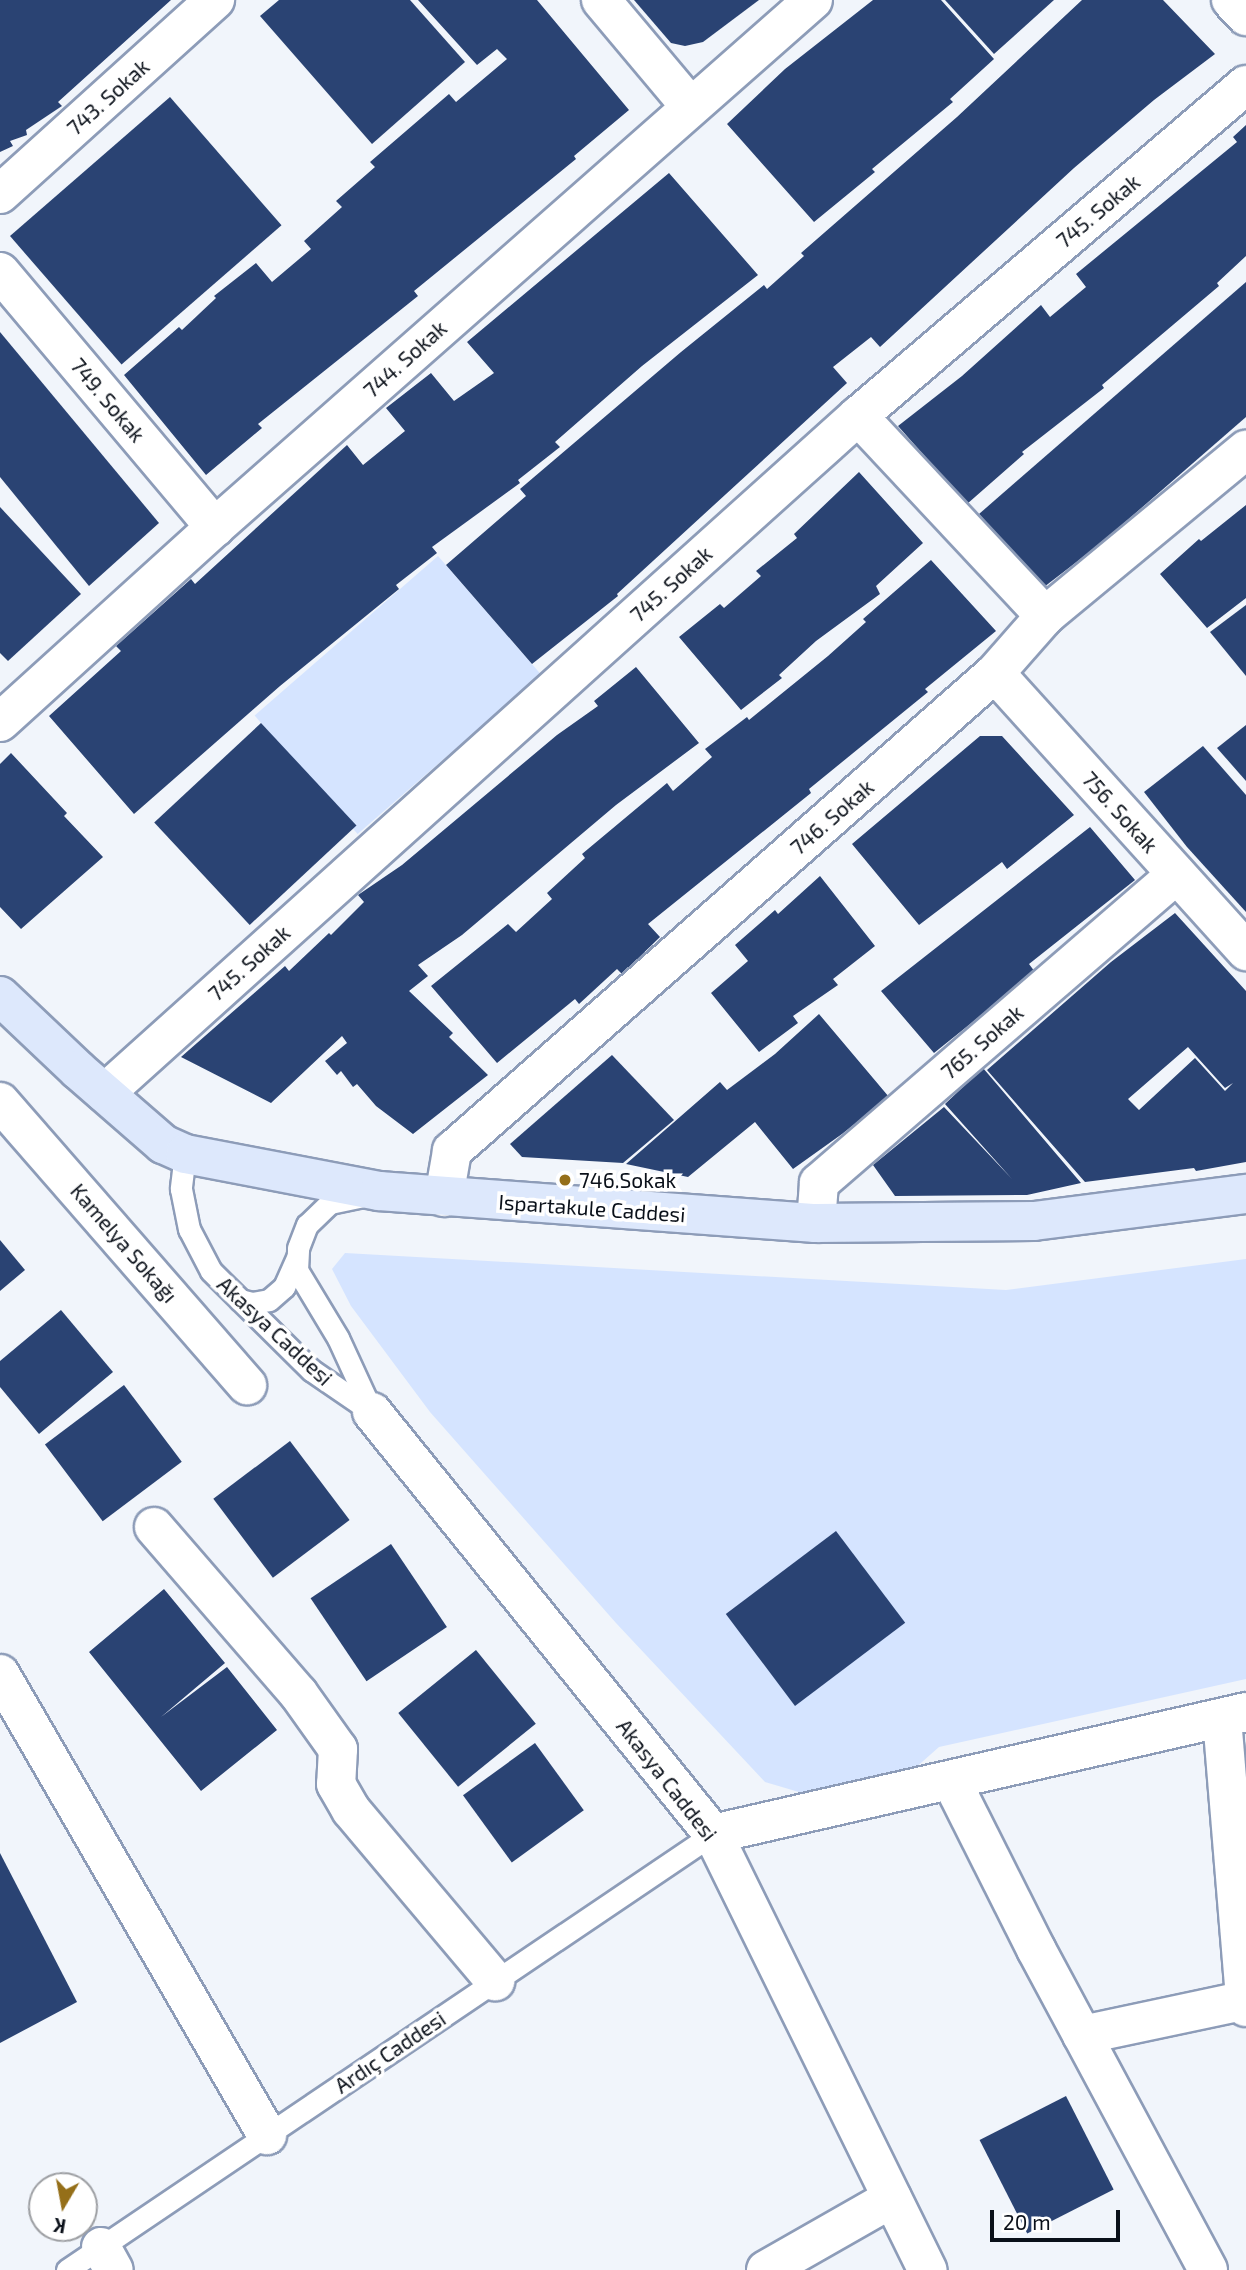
<!DOCTYPE html>
<meta charset="utf-8">
<style>
body{margin:0}
#map{position:relative;width:1246px;height:2270px;overflow:hidden;background:#f1f5fb;font-family:"Exo 2",sans-serif}
div>[style]{position:absolute}
.green>*{inset:0;background:#d5e4ff;transform-origin:0 0}
.building>*{inset:0;background:#2a4373;transform-origin:0 0}
.roads{filter:drop-shadow(2px 0 #8d9cb8) drop-shadow(-2px 0 #8d9cb8) drop-shadow(0 2px #8d9cb8) drop-shadow(0 -2px #8d9cb8)}
.lane>*{height:21px;margin:-10.5px;padding:0 10.5px;transform-origin:10.5px;border-radius:10.5px;background:#fff}
.street>*{height:38px;margin:-19px;padding:0 19px;transform-origin:19px;border-radius:19px;background:#fff}
.secondary>*{height:38px;margin:-19px;padding:0 19px;transform-origin:19px;border-radius:19px;background:#dde8fc}
.dots>*{width:19px;height:19px;translate:-50% -50%;box-sizing:border-box;border:4px solid #fff;border-radius:50%}
span{translate:-50% -50%;white-space:nowrap;text-align:center;line-height:1.15;-webkit-text-stroke:7px #fff;paint-order:stroke}
.street-label{font-size:21px;color:#0a1019}
.poi-label{font-size:21px;color:#0a1019}
.left{translate:0 -50%;text-align:left}
.north{position:absolute;left:28px;top:2172px;width:70px;height:70px;box-sizing:border-box;background:#fff;border:2px solid #9d9fa3;border-radius:50%;rotate:190deg;font-size:19px;font-weight:700;line-height:28px;text-align:center;color:#0a1019}
.north::after{content:'';display:block;margin:auto;width:24px;height:32px;background:#956f19;clip-path:polygon(50% 0,100% 100%,50% 72%,0 100%)}
.scale{position:absolute;left:990px;top:2210px;width:130px;height:32px;box-sizing:border-box;border:4px solid #0a1019;border-top:0;padding-left:9px;font-size:21px;line-height:24px;white-space:nowrap;color:#0a1019;-webkit-text-stroke:5px #fff;paint-order:stroke}
</style>
<div id="map">
<div class="green">
<div style="left:438px;top:556px;width:157px;height:243px;rotate:49deg"></div>
<div style="clip-path:polygon(345px 1253px,1006px 1290px,1246px 1259px,1246px 1679px,939px 1747px,913px 1770px,809px 1795px,765px 1782px,616px 1623px,430px 1412px,351px 1306px,332px 1269px)"></div>
</div>
<div class="building">
<div style="clip-path:polygon(0 0,171px 0,58px 102px,62px 106px,26px 130px,27px 135px,10px 141px,13px 146px,0 152px)"></div>
<div style="clip-path:polygon(279px 0,410px 0,465px 62px,372px 144px,260px 16px)"></div>
<div style="clip-path:polygon(418px 0,537px 0,629px 110px,574px 156px,576px 159px,414px 291px,418px 296px,258px 424px,262px 428px,206px 475px,124px 375px,179px 327px,182px 330px,216px 298px,214px 296px,256px 263px,272px 282px,311px 249px,304px 241px,342px 207px,336px 201px,375px 167px,370px 162px,449px 94px,456px 102px,507px 59px,497px 49px,477px 65px)"></div>
<div style="clip-path:polygon(634px 0,759px 0,703px 42px,685px 46px,671px 43px)"></div>
<div style="clip-path:polygon(873px 0,941px 0,994px 59px,950px 99px,953px 102px,872px 169px,875px 172px,814px 222px,727px 124px,785px 69px)"></div>
<div style="clip-path:polygon(945px 0,1054px 0,994px 54px)"></div>
<div style="clip-path:polygon(1082px 0,1163px 0,1215px 54px,1154px 100px,1074px 168px,880px 347px,871px 337px,833px 367px,847px 383px,617px 594px,618px 596px,532px 664px,446px 565px,526px 496px,520px 489px,681px 352px,764px 285px,767px 289px,804px 256px,801px 253px,957px 117px)"></div>
<div style="left:170px;top:97px;width:170px;height:212px;rotate:49deg"></div>
<div style="clip-path:polygon(1246px 125px,1246px 256px,1217px 283px,1219px 286px,1102px 385px,1104px 388px,1022px 452px,1024px 454px,967px 504px,898px 426px,962px 376px,1041px 305px,1050px 317px,1086px 287px,1076px 274px,1237px 142px,1233px 137px)"></div>
<div style="clip-path:polygon(669px 173px,758px 275px,642px 366px,555px 442px,560px 447px,518px 480px,520px 483px,432px 547px,437px 553px,396px 585px,399px 589px,280px 686px,134px 814px,49px 716px,121px 651px,116px 646px,191px 579px,195px 584px,347px 445px,363px 465px,405px 431px,386px 408px,431px 373px,454px 401px,494px 373px,467px 342px)"></div>
<div style="clip-path:polygon(1246px 282px,1246px 417px,1100px 544px,1044px 587px,979px 514px)"></div>
<div style="clip-path:polygon(0 332px,159px 523px,89px 586px,0 477px)"></div>
<div style="clip-path:polygon(859px 472px,923px 543px,876px 586px,880px 594px,816px 641px,779px 675px,782px 678px,741px 710px,679px 637px,720px 604px,724px 608px,761px 576px,756px 571px,797px 538px,794px 534px)"></div>
<div style="clip-path:polygon(1246px 505px,1246px 598px,1207px 628px,1160px 574px,1199px 539px,1201px 541px)"></div>
<div style="clip-path:polygon(0 507px,81px 594px,8px 661px,0 653px)"></div>
<div style="clip-path:polygon(931px 560px,996px 631px,925px 689px,928px 692px,809px 789px,811px 793px,648px 924px,660px 937px,622px 974px,617px 969px,579px 1004px,575px 999px,497px 1063px,431px 986px,508px 924px,516px 932px,552px 899px,547px 893px,585px 858px,582px 854px,667px 783px,673px 791px,712px 757px,705px 749px,747px 717px,749px 720px,828px 656px,866px 622px,863px 619px)"></div>
<div style="clip-path:polygon(1246px 605px,1246px 676px,1210px 632px)"></div>
<div style="clip-path:polygon(636px 667px,699px 743px,616px 805px,462px 935px,418px 965px,428px 976px,409px 991px,453px 1033px,449px 1037px,488px 1075px,413px 1134px,376px 1106px,357px 1084px,353px 1087px,341px 1071px,337px 1075px,325px 1061px,347px 1043px,342px 1036px,271px 1103px,181px 1057px,285px 966px,289px 971px,329px 933px,331px 935px,364px 902px,358px 895px,402px 865px,557px 735px,598px 706px,594px 701px)"></div>
<div style="left:261px;top:723px;width:140px;height:146px;rotate:47deg"></div>
<div style="clip-path:polygon(1246px 725px,1246px 781px,1217px 748px)"></div>
<div style="clip-path:polygon(980px 736px,1002px 736px,1074px 815px,1007px 869px,1002px 862px,919px 925px,852px 844px)"></div>
<div style="clip-path:polygon(1203px 746px,1246px 795px,1246px 912px,1187px 847px,1144px 792px)"></div>
<div style="clip-path:polygon(11px 753px,67px 813px,64px 816px,103px 857px,21px 929px,0 907px,0 764px)"></div>
<div style="clip-path:polygon(1090px 827px,1135px 880px,1029px 964px,1035px 972px,934px 1053px,881px 991px)"></div>
<div style="clip-path:polygon(820px 876px,875px 946px,833px 979px,838px 985px,793px 1016px,798px 1023px,759px 1052px,711px 993px,748px 961px,735px 945px,775px 910px,778px 914px)"></div>
<div style="clip-path:polygon(evenodd,1175px 913px,1246px 991px,1246px 1162px,1196px 1171px,1194px 1168px,1085px 1182px,987px 1070px,1111px 962px,1175px 913px,1188px 1047px,1225px 1088px,1233px 1083px,1225px 1091px,1195px 1058px,1139px 1110px,1128px 1099px,1188px 1047px)"></div>
<div style="clip-path:polygon(819px 1014px,889px 1097px,842px 1134px,793px 1169px,755px 1122px,688px 1177px,626px 1164px,720px 1082px,727px 1090px,775px 1054px)"></div>
<div style="clip-path:polygon(612px 1055px,674px 1120px,623px 1163px,522px 1157px,510px 1144px)"></div>
<div style="clip-path:polygon(983px 1068px,1081px 1183px,1027px 1195px,895px 1196px,873px 1165px,944px 1107px,1012px 1179px,945px 1104px)"></div>
<div style="clip-path:polygon(0 1240px,25px 1270px,0 1291px)"></div>
<div style="clip-path:polygon(61px 1310px,113px 1372px,39px 1434px,0 1387px,0 1361px)"></div>
<div style="left:124px;top:1385px;width:96px;height:99px;rotate:53deg"></div>
<div style="left:290px;top:1441px;width:99px;height:96px;rotate:53deg"></div>
<div style="left:836px;top:1531px;width:115px;height:138px;rotate:53deg"></div>
<div style="left:391px;top:1544px;width:100px;height:97px;rotate:56deg"></div>
<div style="clip-path:polygon(164px 1589px,225px 1663px,161px 1717px,227px 1667px,277px 1730px,201px 1791px,89px 1652px)"></div>
<div style="left:476px;top:1650px;width:95px;height:100px;rotate:51deg"></div>
<div style="left:535px;top:1743px;width:83px;height:89px;rotate:54deg"></div>
<div style="clip-path:polygon(0 1853px,77px 2002px,0 2043px)"></div>
<div style="left:1066px;top:2096px;width:105px;height:97px;rotate:63deg"></div>
</div>
<div class="roads">
<div class="lane">
<div style="left:185px;top:1154px;width:35px;rotate:97deg"></div>
<div style="left:181px;top:1189px;width:41px;rotate:78.7deg"></div>
<div style="left:189px;top:1229px;width:47px;rotate:62.4deg"></div>
<div style="left:211px;top:1271px;width:141px;rotate:44.7deg"></div>
<div style="left:311px;top:1370px;width:74px;rotate:34.5deg"></div>
<div style="left:372px;top:1412px;width:81px;rotate:-114.7deg"></div>
<div style="left:338px;top:1338px;width:79px;rotate:-121.1deg"></div>
<div style="left:297px;top:1270px;width:22px;rotate:-87deg"></div>
<div style="left:298px;top:1248px;width:25px;rotate:-69deg"></div>
<div style="left:307px;top:1225px;width:32px;rotate:-44deg"></div>
<div style="left:330px;top:1203px;width:33px;rotate:-12deg"></div>
<div style="left:240px;top:1300px;width:12px;rotate:14deg"></div>
<div style="left:252px;top:1303px;width:17px;rotate:-10deg"></div>
<div style="left:269px;top:1300px;width:20px;rotate:-41deg"></div>
<div style="left:284px;top:1287px;width:32px;rotate:-66deg"></div>
<div style="left:67px;top:2270px;width:779px;rotate:-34.02deg"></div>
</div>
<div class="street">
<div style="left:601px;top:0;width:138px;rotate:50deg"></div>
<div style="left:1231px;top:0;width:22px;rotate:47deg"></div>
<div style="left:0;top:194px;width:290px;rotate:-42.1deg"></div>
<div style="left:0;top:272px;width:334px;rotate:49.9deg"></div>
<div style="left:858px;top:416px;width:274px;rotate:46.9deg"></div>
<div style="left:995px;top:673px;width:375px;rotate:47.9deg"></div>
<div style="left:0;top:722px;width:290px;rotate:-42.2deg"></div>
<div style="left:215px;top:527px;width:797px;rotate:-41.39deg"></div>
<div style="left:105px;top:1093px;width:1013px;rotate:-41.96deg"></div>
<div style="left:858px;top:416px;width:510px;rotate:-40.47deg"></div>
<div style="left:0;top:1102px;width:376px;rotate:48.9deg"></div>
<div style="left:444px;top:1197px;width:47px;rotate:-80.1deg"></div>
<div style="left:452px;top:1151px;width:723px;rotate:-41.36deg"></div>
<div style="left:995px;top:673px;width:76px;rotate:-48.7deg"></div>
<div style="left:1045px;top:616px;width:261px;rotate:-39.6deg"></div>
<div style="left:816px;top:1223px;width:40px;rotate:-85.7deg"></div>
<div style="left:819px;top:1183px;width:472px;rotate:-40.8deg"></div>
<div style="left:372px;top:1412px;width:543px;rotate:51.06deg"></div>
<div style="left:713px;top:1834px;width:486px;rotate:63.8deg"></div>
<div style="left:154px;top:1527px;width:220px;rotate:49.1deg"></div>
<div style="left:298px;top:1693px;width:69px;rotate:54.5deg"></div>
<div style="left:338px;top:1749px;width:35px;rotate:93deg"></div>
<div style="left:336px;top:1784px;width:30px;rotate:60deg"></div>
<div style="left:351px;top:1810px;width:224px;rotate:49.9deg"></div>
<div style="left:0;top:1674px;width:533px;rotate:59.92deg"></div>
<div style="left:1222px;top:1718px;width:290px;rotate:85.3deg"></div>
<div style="left:951px;top:1780px;width:189px;rotate:63.3deg"></div>
<div style="left:1036px;top:1949px;width:364px;rotate:61.8deg"></div>
<div style="left:713px;top:1834px;width:547px;rotate:-12.89deg"></div>
<div style="left:1082px;top:2035px;width:168px;rotate:-12deg"></div>
<div style="left:101px;top:2247px;width:26px;rotate:61deg"></div>
<div style="left:766px;top:2270px;width:145px;rotate:-29.7deg"></div>
</div>
<div class="secondary">
<div style="left:0;top:996px;width:108px;rotate:43.5deg"></div>
<div style="left:78px;top:1070px;width:113px;rotate:41deg"></div>
<div style="left:163px;top:1144px;width:24px;rotate:24deg"></div>
<div style="left:185px;top:1154px;width:197px;rotate:10.8deg"></div>
<div style="left:379px;top:1191px;width:438px;rotate:4.2deg"></div>
<div style="left:816px;top:1223px;width:218px;rotate:-0.5deg"></div>
<div style="left:1034px;top:1221px;width:214px;rotate:-7.3deg"></div>
</div>
</div>
<div class="dots">
<div style="left:565px;top:1180px;background:#956f19"></div>
</div>
<div class="street-label">
<span style="left:108px;top:97px;rotate:-42deg">743. Sokak</span>
<span style="left:1098px;top:211px;rotate:-40deg">745. Sokak</span>
<span style="left:405px;top:359px;rotate:-42deg">744. Sokak</span>
<span style="left:108px;top:400px;rotate:50deg">749. Sokak</span>
<span style="left:671px;top:584px;rotate:-42deg">745. Sokak</span>
<span style="left:1120px;top:812px;rotate:48deg">756. Sokak</span>
<span style="left:832px;top:817px;rotate:-41deg">746. Sokak</span>
<span style="left:249px;top:963px;rotate:-42deg">745. Sokak</span>
<span style="left:982px;top:1042px;rotate:-41deg">765. Sokak</span>
<span style="left:592px;top:1208px;rotate:4deg">Ispartakule Caddesi</span>
<span style="left:124px;top:1243px;rotate:49deg">Kamelya Sokağı</span>
<span style="left:275px;top:1331px;rotate:43deg">Akasya Caddesi</span>
<span style="left:667px;top:1780px;rotate:52deg">Akasya Caddesi</span>
<span style="left:390px;top:2052px;rotate:-34deg">Ardıç Caddesi</span>
</div>
<div class="poi-label">
<span class="left" style="left:579px;top:1180px">746.Sokak</span>
</div>
<div class="north">K</div>
<div class="scale">20 m</div>
</div>
